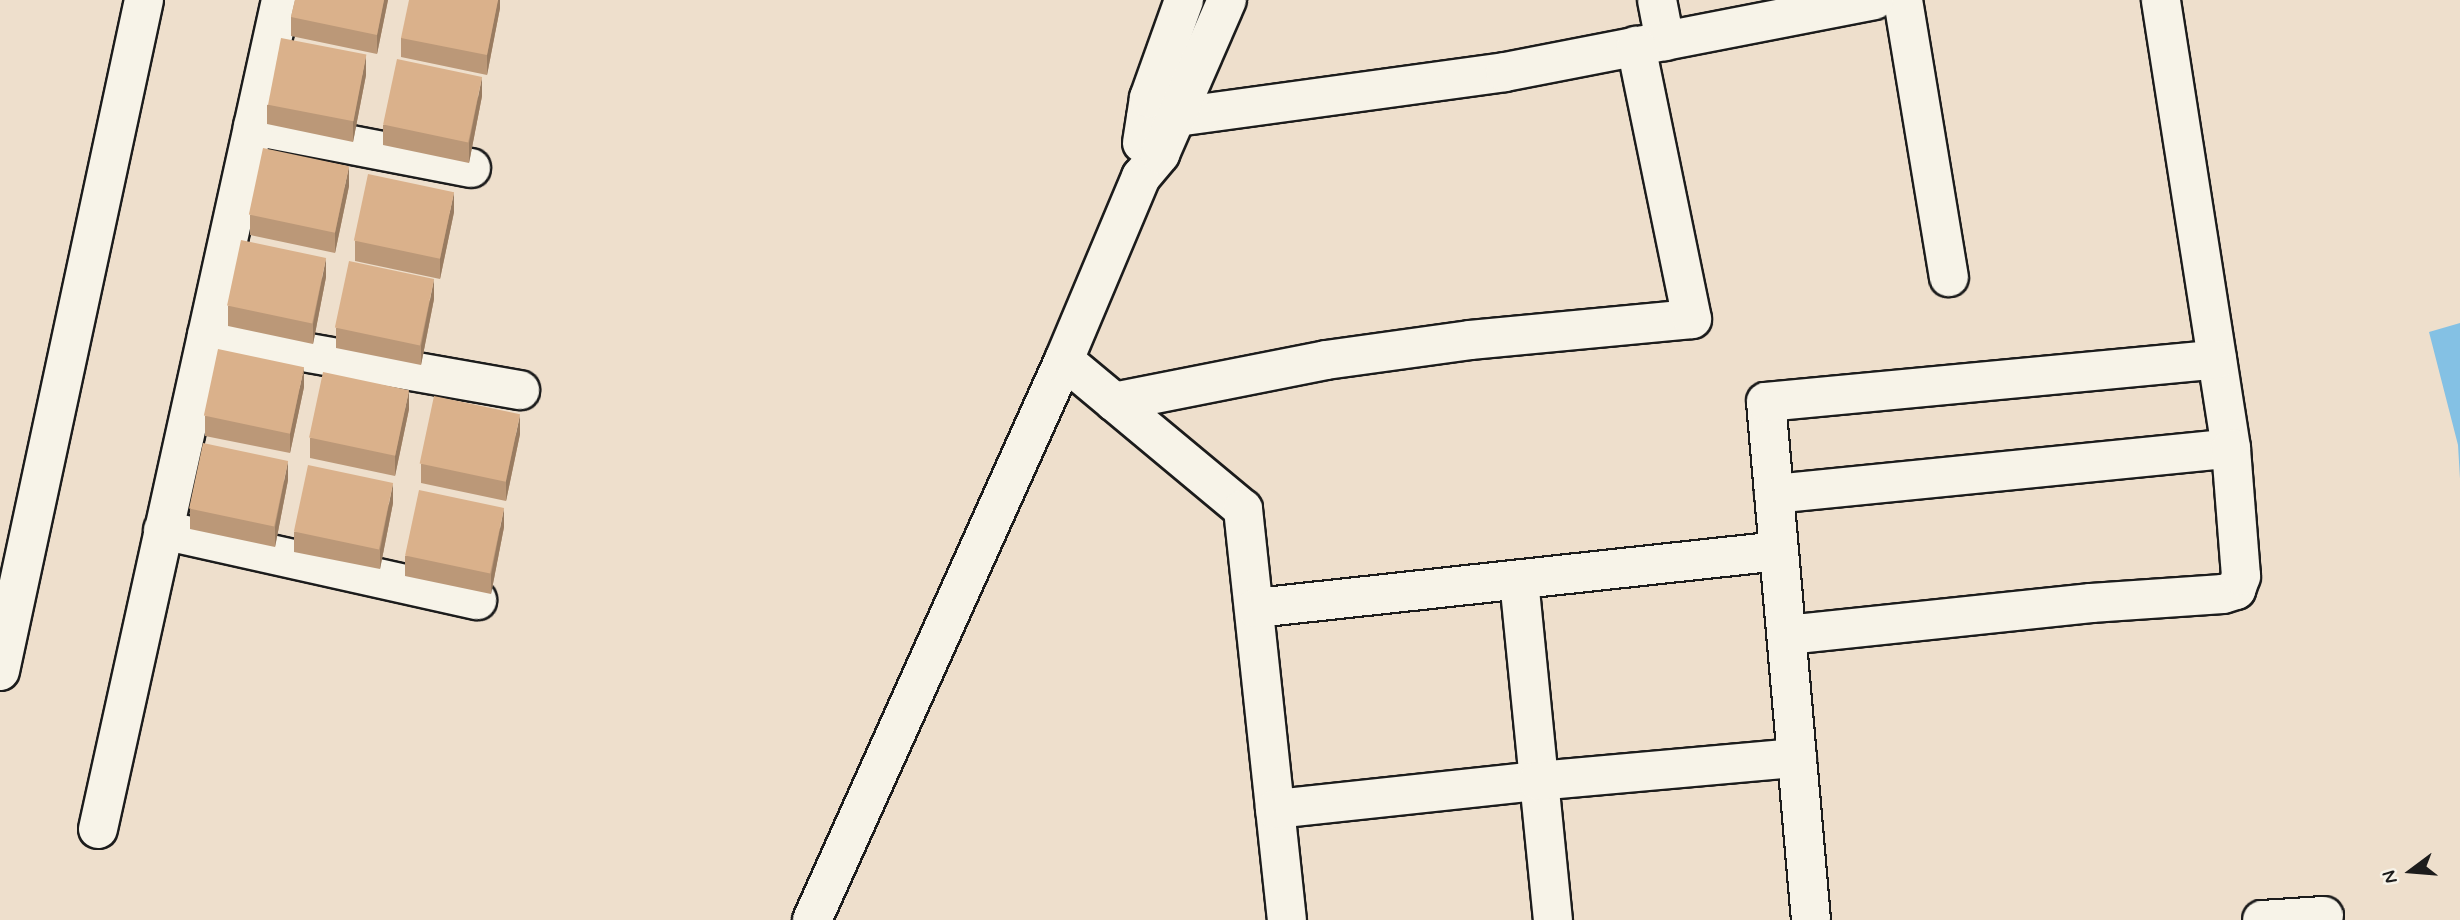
<!DOCTYPE html>
<style>
body{margin:0}
#map{position:relative;width:2460px;height:920px;overflow:hidden;background:#eedfcc;font-family:Mynerve,sans-serif}
div>[style]{position:absolute}
.water>*{inset:0;background:#84c1e4}
.roads{filter:drop-shadow(2px 0 #1c1c1c) drop-shadow(-2px 0 #1c1c1c) drop-shadow(0 2px #1c1c1c) drop-shadow(0 -2px #1c1c1c)}
.minor>*{height:38px;margin:-19px;padding:0 19px;transform-origin:19px;border-radius:19px;background:#f7f3e8}
.wall>*{inset:0;background:#bb9878}
.shaded-wall>*{inset:0;background:#997c61}
.building>*{inset:0;background:#dab18b;transform-origin:0 0}
span{translate:-50% -50%;white-space:nowrap;text-align:center;line-height:1.15;-webkit-text-stroke:6px #f7f3e8;paint-order:stroke}
.north{position:absolute;left:2376px;top:836px;width:70px;height:70px;-webkit-text-stroke:5px #f7f3e8;paint-order:stroke;rotate:254deg;font-size:19px;font-weight:700;line-height:28px;text-align:center;color:#1c1c1c}
.north::after{content:'';display:block;margin:auto;width:24px;height:32px;background:#1c1c1c;clip-path:polygon(50% 0,100% 100%,50% 72%,0 100%)}
</style>
<div id="map">
<div class="water">
<div style="clip-path:polygon(2460px 323px,2460px 479px,2458px 445px,2429px 332px)"></div>
</div>
<div class="roads">
<div class="minor">
<div style="left:1657px;top:0;width:42px;rotate:79deg"></div>
<div style="left:1903px;top:0;width:281px;rotate:80.6deg"></div>
<div style="left:1146px;top:118px;width:31px;rotate:-2deg"></div>
<div style="left:1177px;top:117px;width:331px;rotate:-7.8deg"></div>
<div style="left:1505px;top:72px;width:376px;rotate:-11deg"></div>
<div style="left:253px;top:126px;width:222px;rotate:10.9deg"></div>
<div style="left:1142px;top:143px;width:46px;rotate:-81.2deg"></div>
<div style="left:1149px;top:98px;width:104px;rotate:-70.3deg"></div>
<div style="left:207px;top:335px;width:318px;rotate:10deg"></div>
<div style="left:1064px;top:360px;width:233px;rotate:39.8deg"></div>
<div style="left:1243px;top:509px;width:413px;rotate:83.9deg"></div>
<div style="left:1114px;top:402px;width:216px;rotate:-11.2deg"></div>
<div style="left:1326px;top:360px;width:145px;rotate:-7.9deg"></div>
<div style="left:1470px;top:340px;width:223px;rotate:-5.4deg"></div>
<div style="left:1692px;top:319px;width:279px;rotate:-101.6deg"></div>
<div style="left:1774px;top:494px;width:459px;rotate:-5.7deg"></div>
<div style="left:2231px;top:448px;width:453px;rotate:-98.9deg"></div>
<div style="left:163px;top:530px;width:322px;rotate:12.6deg"></div>
<div style="left:1519px;top:580px;width:342px;rotate:84.3deg"></div>
<div style="left:1256px;top:608px;width:526px;rotate:-6.22deg"></div>
<div style="left:1787px;top:635px;width:306px;rotate:-6deg"></div>
<div style="left:2091px;top:603px;width:132px;rotate:-3.9deg"></div>
<div style="left:2223px;top:594px;width:14px;rotate:-17deg"></div>
<div style="left:2236px;top:590px;width:15px;rotate:-70deg"></div>
<div style="left:2241px;top:576px;width:128px;rotate:-94.5deg"></div>
<div style="left:0;top:671px;width:686px;rotate:-77.89deg"></div>
<div style="left:1275px;top:809px;width:264px;rotate:-6.1deg"></div>
<div style="left:1538px;top:781px;width:260px;rotate:-5.1deg"></div>
<div style="left:98px;top:829px;width:849px;rotate:-77.55deg"></div>
<div style="left:812px;top:920px;width:614px;rotate:-65.77deg"></div>
<div style="left:1064px;top:360px;width:199px;rotate:-67.2deg"></div>
<div style="left:1141px;top:177px;width:30px;rotate:-50deg"></div>
<div style="left:1160px;top:154px;width:168px;rotate:-66.5deg"></div>
<div style="left:1811px;top:920px;width:520px;rotate:-94.96deg"></div>
<div style="left:1766px;top:402px;width:453px;rotate:-5.4deg"></div>
<div style="left:2262px;top:920px;width:62px;rotate:-3.7deg"></div>
</div>
</div>
<div class="wall">
<div style="clip-path:polygon(295px 0,388px 0,377px 54px,291px 36px,291px 17px)"></div>
<div style="clip-path:polygon(500px 0,500px 8px,487px 75px,401px 57px,401px 38px)"></div>
<div style="clip-path:polygon(366px 75px,353px 142px,267px 124px,267px 105px)"></div>
<div style="clip-path:polygon(482px 96px,469px 163px,383px 145px,383px 125px)"></div>
<div style="clip-path:polygon(349px 186px,335px 253px,250px 235px,250px 215px)"></div>
<div style="clip-path:polygon(454px 212px,440px 279px,355px 261px,355px 241px)"></div>
<div style="clip-path:polygon(326px 277px,313px 344px,228px 326px,228px 306px)"></div>
<div style="clip-path:polygon(434px 299px,421px 365px,336px 348px,336px 328px)"></div>
<div style="clip-path:polygon(304px 387px,290px 453px,205px 436px,205px 416px)"></div>
<div style="clip-path:polygon(409px 409px,395px 476px,310px 458px,310px 438px)"></div>
<div style="clip-path:polygon(520px 434px,506px 501px,421px 483px,421px 464px)"></div>
<div style="clip-path:polygon(288px 480px,275px 547px,190px 529px,190px 509px)"></div>
<div style="clip-path:polygon(393px 503px,380px 569px,294px 552px,294px 532px)"></div>
<div style="clip-path:polygon(504px 527px,491px 594px,405px 576px,405px 556px)"></div>
</div>
<div class="shaded-wall">
<div style="clip-path:polygon(384px 0,388px 0,377px 54px,377px 35px)"></div>
<div style="clip-path:polygon(498px 0,500px 0,500px 8px,487px 75px,487px 55px)"></div>
<div style="clip-path:polygon(366px 55px,366px 75px,353px 142px,353px 122px)"></div>
<div style="clip-path:polygon(482px 77px,482px 96px,469px 163px,469px 143px)"></div>
<div style="clip-path:polygon(349px 166px,349px 186px,335px 253px,335px 233px)"></div>
<div style="clip-path:polygon(454px 192px,454px 212px,440px 279px,440px 259px)"></div>
<div style="clip-path:polygon(326px 258px,326px 277px,313px 344px,313px 324px)"></div>
<div style="clip-path:polygon(434px 279px,434px 299px,421px 365px,421px 346px)"></div>
<div style="clip-path:polygon(304px 367px,304px 387px,290px 453px,290px 434px)"></div>
<div style="clip-path:polygon(409px 390px,409px 409px,395px 476px,395px 456px)"></div>
<div style="clip-path:polygon(520px 415px,520px 434px,506px 501px,506px 481px)"></div>
<div style="clip-path:polygon(288px 461px,288px 480px,275px 547px,275px 527px)"></div>
<div style="clip-path:polygon(393px 483px,393px 503px,380px 569px,380px 550px)"></div>
<div style="clip-path:polygon(504px 508px,504px 527px,491px 594px,491px 575px)"></div>
</div>
<div class="building">
<div style="clip-path:polygon(295px 0,384px 0,377px 35px,291px 17px)"></div>
<div style="clip-path:polygon(409px 0,498px 0,487px 55px,401px 38px)"></div>
<div style="left:281px;top:38px;width:87px;height:68px;rotate:11deg"></div>
<div style="left:397px;top:59px;width:87px;height:67px;rotate:12deg"></div>
<div style="left:263px;top:148px;width:88px;height:68px;rotate:12deg"></div>
<div style="left:368px;top:174px;width:88px;height:68px;rotate:12deg"></div>
<div style="left:241px;top:240px;width:87px;height:67px;rotate:12deg"></div>
<div style="left:349px;top:261px;width:87px;height:68px;rotate:12deg"></div>
<div style="left:218px;top:349px;width:88px;height:68px;rotate:12deg"></div>
<div style="left:323px;top:372px;width:88px;height:67px;rotate:12deg"></div>
<div style="left:434px;top:396px;width:88px;height:69px;rotate:12deg"></div>
<div style="left:203px;top:443px;width:87px;height:67px;rotate:12deg"></div>
<div style="left:308px;top:465px;width:87px;height:68px;rotate:12deg"></div>
<div style="left:419px;top:490px;width:87px;height:67px;rotate:12deg"></div>
</div>
<div class="north">N</div>
</div>
